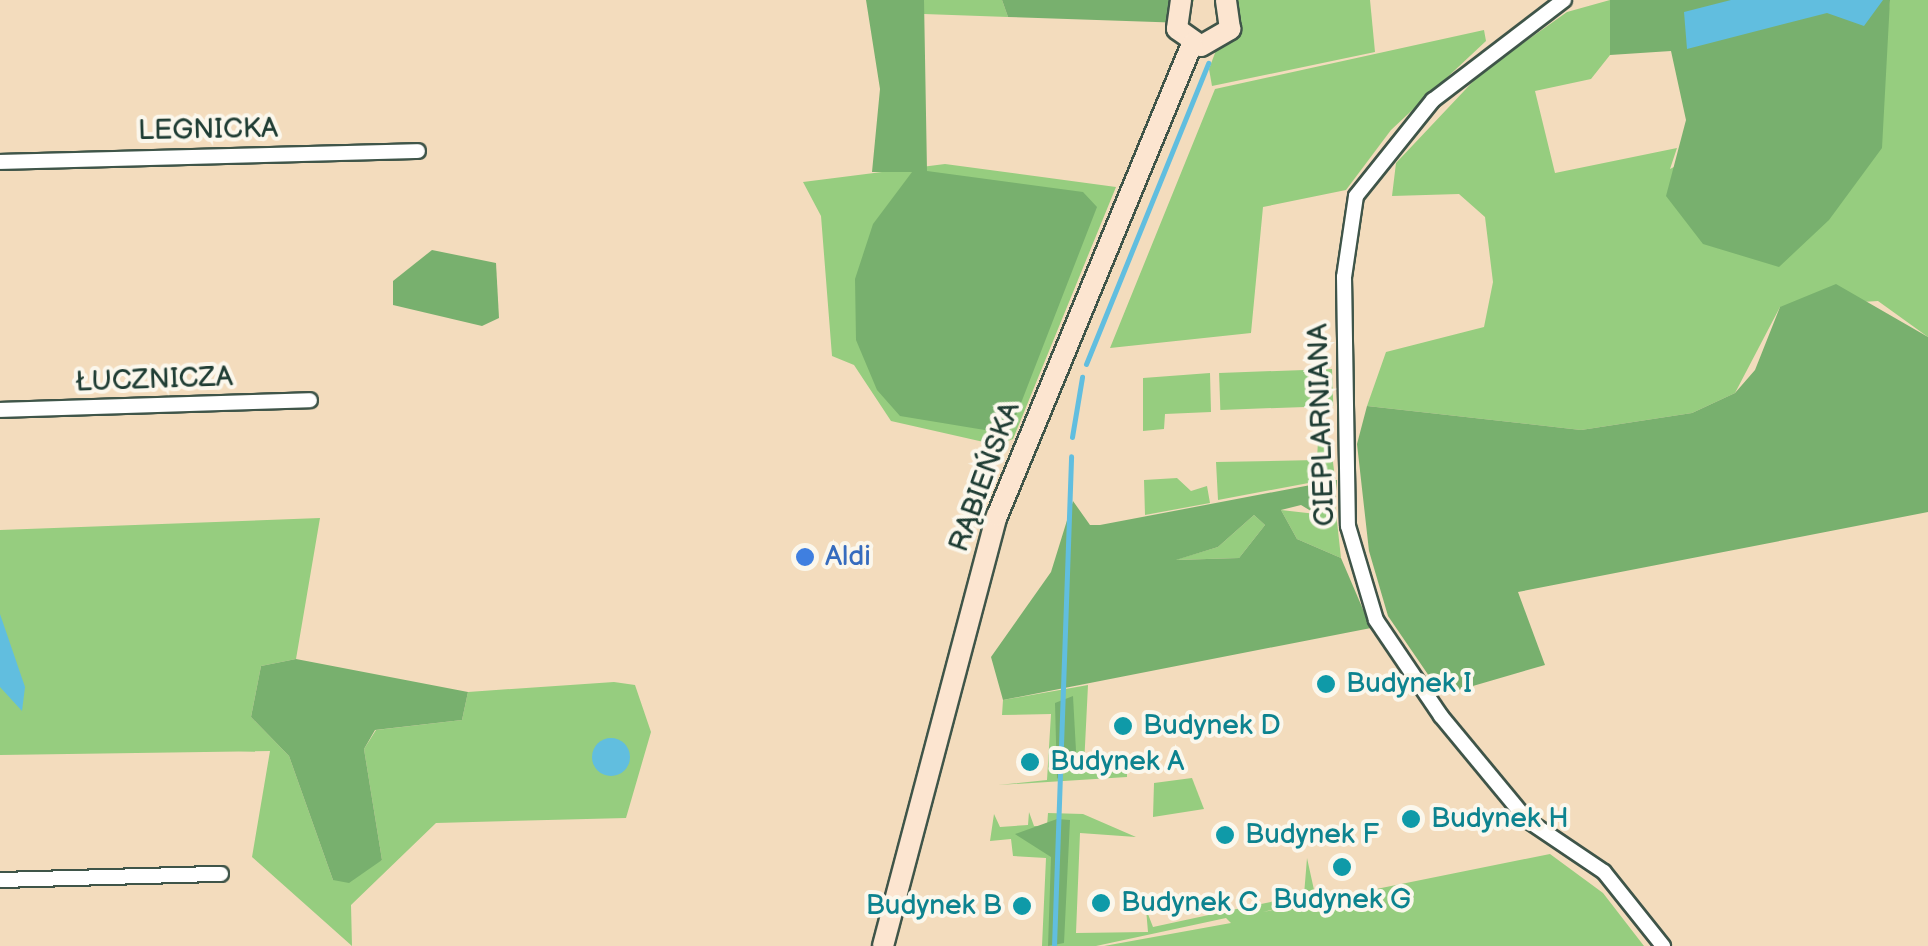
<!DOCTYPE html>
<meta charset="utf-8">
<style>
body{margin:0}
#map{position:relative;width:1928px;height:946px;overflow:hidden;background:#f3dcbd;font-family:"Balsamiq Sans",sans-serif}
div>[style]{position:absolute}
.green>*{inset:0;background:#96cd7f;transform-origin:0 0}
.forest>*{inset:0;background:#78b06e}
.water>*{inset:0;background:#61bedf}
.round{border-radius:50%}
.stream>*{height:5px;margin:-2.5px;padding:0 2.5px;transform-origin:2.5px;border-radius:2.5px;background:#61bedf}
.roads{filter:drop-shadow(2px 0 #3f5549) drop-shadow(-2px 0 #3f5549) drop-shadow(0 2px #3f5549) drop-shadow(0 -2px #3f5549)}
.street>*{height:14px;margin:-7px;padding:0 7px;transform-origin:7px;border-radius:7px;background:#fff}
.secondary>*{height:20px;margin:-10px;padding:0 10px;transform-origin:10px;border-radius:10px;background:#fce5d0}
.dots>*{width:28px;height:28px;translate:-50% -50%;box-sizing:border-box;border:5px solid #fbf7ec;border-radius:50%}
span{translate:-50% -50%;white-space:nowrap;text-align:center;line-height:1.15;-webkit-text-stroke:8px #fbf7ec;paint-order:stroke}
.street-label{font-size:28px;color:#1f3d34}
.shop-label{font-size:28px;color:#366cbe}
.left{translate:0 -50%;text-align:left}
.culture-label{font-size:28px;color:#0d838f}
.right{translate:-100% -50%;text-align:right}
</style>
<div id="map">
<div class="green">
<div style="clip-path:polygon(924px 0,1002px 0,1008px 17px,924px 14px)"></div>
<div style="clip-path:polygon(1235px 0,1370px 0,1375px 52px,1212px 86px,1209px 69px)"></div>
<div style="clip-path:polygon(1610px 0,1610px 55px,1591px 79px,1535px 91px,1555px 173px,1677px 148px,1670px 169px,1883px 59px,1890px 0,1928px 0,1928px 337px,1878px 301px,1780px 307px,1735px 393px,1692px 413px,1581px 430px,1367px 406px,1386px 352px,1484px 327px,1493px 282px,1485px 217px,1459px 194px,1392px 196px,1396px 163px,1481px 73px,1567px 12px)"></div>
<div style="clip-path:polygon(1484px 30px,1486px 41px,1391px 130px,1346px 190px,1263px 207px,1251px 333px,1110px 348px,1215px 89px)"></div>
<div style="clip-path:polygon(945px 164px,1116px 187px,1013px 439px,997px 445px,891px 421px,854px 365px,832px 356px,821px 216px,803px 182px)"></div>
<div style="left:1332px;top:369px;width:37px;height:113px;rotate:88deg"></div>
<div style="clip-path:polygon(1210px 373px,1211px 412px,1165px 414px,1164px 429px,1143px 431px,1143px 378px)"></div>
<div style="clip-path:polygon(1330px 439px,1335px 478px,1218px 500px,1216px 462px,1317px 460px,1318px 440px)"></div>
<div style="clip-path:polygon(1177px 478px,1191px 491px,1207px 486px,1210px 503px,1145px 515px,1144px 480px)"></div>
<div style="clip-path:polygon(1335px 503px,1341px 558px,1297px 539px,1281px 510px,1316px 514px)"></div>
<div style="clip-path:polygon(1254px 515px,1265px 525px,1239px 558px,1175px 560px,1218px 547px)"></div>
<div style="clip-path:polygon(320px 518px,296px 659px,261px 666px,251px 717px,289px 756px,333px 880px,382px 860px,364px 749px,376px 730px,462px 720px,468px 692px,614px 682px,635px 685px,651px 732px,626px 818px,436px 823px,351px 905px,352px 946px,252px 857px,270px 751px,0 755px,0 530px)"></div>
<div style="clip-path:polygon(1088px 685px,1084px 766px,1127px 769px,1127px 777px,998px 785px,1047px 780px,1051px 714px,1002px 715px,1003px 700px)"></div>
<div style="clip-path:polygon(1192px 778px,1204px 809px,1153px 817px,1154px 783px)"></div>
<div style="clip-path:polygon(1029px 812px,1034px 826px,1047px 826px,1048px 813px,1083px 814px,1136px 837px,1080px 833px,1076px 933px,1148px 932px,1146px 909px,1153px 927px,1218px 913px,1219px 899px,1222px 912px,1304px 895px,1307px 858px,1316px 899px,1263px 912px,1550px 854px,1603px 893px,1644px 946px,1104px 946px,1231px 923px,1226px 918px,1096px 946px,1042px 946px,1046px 858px,1013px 856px,1011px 839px,990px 841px,994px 814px,1000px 827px,1028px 825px)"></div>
</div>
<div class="forest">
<div style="clip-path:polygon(866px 0,924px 0,927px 171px,1083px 192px,1097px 207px,1009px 434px,900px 416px,877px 390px,856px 340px,855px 279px,873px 224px,912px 172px,872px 172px,880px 89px)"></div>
<div style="clip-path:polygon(1002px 0,1194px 0,1185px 23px,1008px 17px)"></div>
<div style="clip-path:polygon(1610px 0,1890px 0,1882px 148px,1829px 220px,1779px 267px,1703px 244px,1666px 196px,1686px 120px,1671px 51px,1610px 55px)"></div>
<div style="clip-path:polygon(432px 250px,496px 263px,499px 318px,482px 326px,393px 305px,393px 281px)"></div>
<div style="clip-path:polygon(1836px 284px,1928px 337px,1928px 512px,1518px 592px,1545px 665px,1442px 695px,1388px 616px,1369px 551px,1357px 444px,1367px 406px,1581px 430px,1692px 413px,1735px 393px,1755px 370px,1780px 307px)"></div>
<div style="clip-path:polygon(evenodd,1337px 480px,1335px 503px,1316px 514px,1301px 505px,1281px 510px,1297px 539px,1341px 558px,1371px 628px,1003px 700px,991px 657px,1051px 572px,1073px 501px,1090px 525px,1100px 525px,1337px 480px,1254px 515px,1265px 525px,1239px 558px,1176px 560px,1218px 547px,1254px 515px)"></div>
<div style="clip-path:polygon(296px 659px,468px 692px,462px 720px,375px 730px,364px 749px,382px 860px,349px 883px,333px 880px,289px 756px,251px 717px,261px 666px)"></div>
<div style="clip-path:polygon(1073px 696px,1076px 751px,1057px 779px,1055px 703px)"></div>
<div style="clip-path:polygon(1057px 819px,1070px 820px,1064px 943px,1048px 946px,1051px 857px,1015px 834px)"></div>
</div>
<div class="water">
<div style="clip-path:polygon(1731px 0,1883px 0,1864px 26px,1827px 13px,1687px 49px,1684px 12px)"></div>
<div style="clip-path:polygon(0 614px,25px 687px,22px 711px,0 687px)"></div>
<div class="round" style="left:592px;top:738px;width:38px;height:38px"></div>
</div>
<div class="stream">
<div style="left:1086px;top:364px;width:325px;rotate:-67.9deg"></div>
<div style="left:1072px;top:437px;width:61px;rotate:-80.5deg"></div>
<div style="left:1054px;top:946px;width:490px;rotate:-88deg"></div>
</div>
<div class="roads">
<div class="street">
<div style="left:1564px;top:0;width:165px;rotate:142.6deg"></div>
<div style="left:1433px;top:100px;width:123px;rotate:128.7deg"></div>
<div style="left:1356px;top:196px;width:82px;rotate:98.4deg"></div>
<div style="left:1344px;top:277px;width:249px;rotate:89.1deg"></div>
<div style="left:1348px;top:526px;width:98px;rotate:73.4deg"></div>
<div style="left:1376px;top:620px;width:116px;rotate:55.9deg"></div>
<div style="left:1441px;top:716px;width:135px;rotate:50.4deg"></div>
<div style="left:1527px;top:820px;width:93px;rotate:34deg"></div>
<div style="left:1604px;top:872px;width:95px;rotate:51.4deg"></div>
<div style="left:0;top:162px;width:418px;rotate:-1.5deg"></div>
<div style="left:0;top:410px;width:310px;rotate:-1.8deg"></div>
<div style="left:0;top:880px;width:221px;rotate:-1.6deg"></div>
</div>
<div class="secondary">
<div style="left:1181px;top:0;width:29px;rotate:98deg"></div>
<div style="left:1177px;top:29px;width:29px;rotate:35deg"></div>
<div style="left:1201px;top:46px;width:34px;rotate:-30deg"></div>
<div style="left:1230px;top:29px;width:29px;rotate:-98deg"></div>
<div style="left:883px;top:946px;width:445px;rotate:-75.2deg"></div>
<div style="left:997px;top:516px;width:511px;rotate:-67.55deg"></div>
</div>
</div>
<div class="dots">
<div style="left:805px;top:557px;background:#3f7fe0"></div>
<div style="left:1326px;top:684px;background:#0f9aa8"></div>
<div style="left:1123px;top:726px;background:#0f9aa8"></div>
<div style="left:1030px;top:762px;background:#0f9aa8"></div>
<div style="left:1411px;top:819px;background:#0f9aa8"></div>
<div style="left:1225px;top:835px;background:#0f9aa8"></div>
<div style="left:1342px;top:867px;background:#0f9aa8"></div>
<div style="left:1101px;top:903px;background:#0f9aa8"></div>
<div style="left:1022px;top:906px;background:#0f9aa8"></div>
</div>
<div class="street-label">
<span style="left:208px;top:130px;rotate:-1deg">LEGNICKA</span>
<span style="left:154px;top:380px;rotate:-2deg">ŁUCZNICZA</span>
<span style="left:1322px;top:425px;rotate:-92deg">CIEPLARNIANA</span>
<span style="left:985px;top:477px;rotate:-70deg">RĄBIEŃSKA</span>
</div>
<div class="shop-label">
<span class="left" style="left:825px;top:557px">Aldi</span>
</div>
<div class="culture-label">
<span class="left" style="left:1346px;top:684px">Budynek I</span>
<span class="left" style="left:1143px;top:726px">Budynek D</span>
<span class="left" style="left:1050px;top:762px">Budynek A</span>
<span class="left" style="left:1431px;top:819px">Budynek H</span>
<span class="left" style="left:1245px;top:835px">Budynek F</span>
<span style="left:1342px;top:900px">Budynek G</span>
<span class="left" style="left:1121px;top:903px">Budynek C</span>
<span class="right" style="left:1002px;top:906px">Budynek B</span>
</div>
</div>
